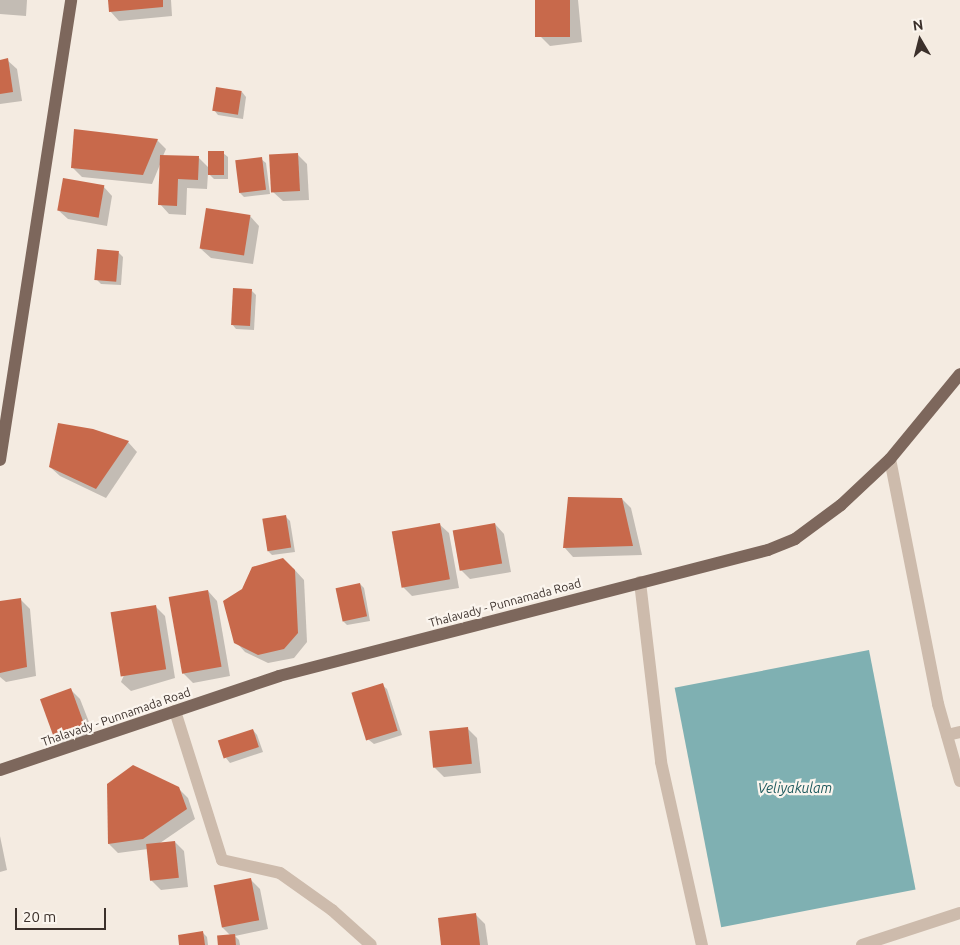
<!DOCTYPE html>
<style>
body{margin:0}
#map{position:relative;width:960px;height:945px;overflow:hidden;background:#f4ebe1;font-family:Ubuntu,sans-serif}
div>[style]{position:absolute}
.water>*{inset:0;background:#7fb0b2;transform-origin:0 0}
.shadow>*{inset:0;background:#0003}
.building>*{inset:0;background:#c8694b;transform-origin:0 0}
.minor>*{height:12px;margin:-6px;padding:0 6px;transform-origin:6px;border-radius:6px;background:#cdbbac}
.major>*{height:12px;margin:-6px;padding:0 6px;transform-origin:6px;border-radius:6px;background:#7d675c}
span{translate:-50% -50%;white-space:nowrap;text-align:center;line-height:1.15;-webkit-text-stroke:4.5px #fbf5ee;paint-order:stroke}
.street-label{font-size:12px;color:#3b302b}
.water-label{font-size:14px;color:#1f5a5e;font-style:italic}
.north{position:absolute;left:895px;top:15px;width:50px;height:50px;-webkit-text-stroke:4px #fbf5ee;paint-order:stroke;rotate:352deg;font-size:14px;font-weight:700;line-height:20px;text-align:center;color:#3b302b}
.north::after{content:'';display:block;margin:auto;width:18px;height:22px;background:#3b302b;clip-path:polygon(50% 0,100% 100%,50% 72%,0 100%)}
.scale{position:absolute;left:15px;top:908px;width:91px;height:22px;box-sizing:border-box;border:2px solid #3b302b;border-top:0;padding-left:6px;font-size:15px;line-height:18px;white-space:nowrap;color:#3b302b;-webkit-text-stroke:4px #fbf5ee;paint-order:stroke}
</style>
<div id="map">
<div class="water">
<div style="left:869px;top:650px;width:244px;height:198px;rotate:79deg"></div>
</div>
<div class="shadow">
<div style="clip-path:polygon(0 0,27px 0,26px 16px,0 14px)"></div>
<div style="clip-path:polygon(109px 0,171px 0,172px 16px,119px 21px,110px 11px)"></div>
<div style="clip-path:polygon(536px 0,578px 0,582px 42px,550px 46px,540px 36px)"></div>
<div style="clip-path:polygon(7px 60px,17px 69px,22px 101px,0 104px,0 61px)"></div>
<div style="clip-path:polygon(242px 92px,246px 97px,243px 119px,218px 115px,214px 110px)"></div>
<div style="clip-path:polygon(157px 140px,166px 149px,163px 156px,199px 158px,209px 168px,223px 153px,228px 157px,228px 179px,214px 179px,208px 173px,207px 189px,187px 188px,186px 215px,169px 214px,160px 204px,161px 162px,152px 184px,82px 177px,73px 168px)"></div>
<div style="clip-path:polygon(297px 154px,307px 164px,309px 200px,283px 201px,273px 192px)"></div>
<div style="clip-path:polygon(261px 159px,266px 163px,270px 194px,244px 197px,240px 193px)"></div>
<div style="clip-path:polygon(103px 186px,112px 196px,107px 226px,68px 219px,58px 210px)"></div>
<div style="clip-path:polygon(207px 210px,250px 216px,259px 226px,253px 264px,211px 258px,201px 249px)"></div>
<div style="clip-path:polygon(118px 252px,123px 257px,121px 285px,101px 284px,96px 279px)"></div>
<div style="clip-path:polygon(252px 291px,256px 295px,254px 330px,236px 329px,232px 324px)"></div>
<div style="clip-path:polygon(128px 442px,137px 452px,106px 498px,60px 476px,50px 467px)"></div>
<div style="clip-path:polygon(622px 499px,631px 508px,642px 555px,573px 557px,564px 547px)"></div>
<div style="clip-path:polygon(285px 516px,290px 521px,295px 552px,272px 555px,268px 551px)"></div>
<div style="clip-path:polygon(439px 524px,449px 533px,459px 588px,412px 596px,403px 587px)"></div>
<div style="clip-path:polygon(495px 524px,504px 534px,511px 572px,470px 579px,461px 570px)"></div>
<div style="clip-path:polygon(293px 568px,304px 580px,307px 642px,294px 658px,268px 663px,245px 652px,236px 642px)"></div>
<div style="clip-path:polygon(360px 584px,364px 588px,370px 621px,347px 625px,343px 621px)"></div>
<div style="clip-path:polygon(208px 591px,217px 601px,230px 676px,193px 683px,183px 673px)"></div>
<div style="clip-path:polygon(21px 600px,30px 609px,36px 676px,6px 682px,0 677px,0 603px)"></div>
<div style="clip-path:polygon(155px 606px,165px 616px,175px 678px,131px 691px,121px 682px)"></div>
<div style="clip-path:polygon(382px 685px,387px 689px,402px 735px,374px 744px,369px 740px,353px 692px)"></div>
<div style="clip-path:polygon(71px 690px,80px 699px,96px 740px,67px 751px,57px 742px,42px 700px)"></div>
<div style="clip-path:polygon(467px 728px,477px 738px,481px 773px,444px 777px,434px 767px)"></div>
<div style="clip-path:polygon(253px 730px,257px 735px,263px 752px,230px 763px,226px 758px)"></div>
<div style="clip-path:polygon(108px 784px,178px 788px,188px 798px,195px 819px,160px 843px,175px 842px,184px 851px,188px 887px,161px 890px,151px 880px,148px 849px,118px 853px,109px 844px)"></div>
<div style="clip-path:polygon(0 836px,7px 870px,0 872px)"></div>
<div style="clip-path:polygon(251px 880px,260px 889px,268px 929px,235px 936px,239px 940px,240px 945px,219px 945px,231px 936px,222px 927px)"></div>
<div style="clip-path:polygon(476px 915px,485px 924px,488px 945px,442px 945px)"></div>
<div style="clip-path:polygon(202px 932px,207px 937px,208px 945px,181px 945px)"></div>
</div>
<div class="building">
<div style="clip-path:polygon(108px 0,163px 0,163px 7px,109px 12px)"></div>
<div style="left:535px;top:0;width:35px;height:37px"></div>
<div style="clip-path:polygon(8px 58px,13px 92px,0 94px,0 60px)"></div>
<div style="left:216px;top:87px;width:26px;height:24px;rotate:9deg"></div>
<div style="clip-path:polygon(74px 129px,158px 139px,143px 175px,71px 168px)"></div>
<div style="left:224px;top:151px;width:24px;height:16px;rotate:90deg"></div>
<div style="left:298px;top:153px;width:38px;height:29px;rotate:87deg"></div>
<div style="clip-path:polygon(160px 155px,199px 156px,198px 180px,178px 179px,177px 206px,158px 205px)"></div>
<div style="left:262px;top:157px;width:33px;height:27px;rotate:83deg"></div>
<div style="left:63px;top:178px;width:42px;height:33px;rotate:10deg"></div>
<div style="left:206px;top:208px;width:45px;height:41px;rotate:9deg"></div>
<div style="left:97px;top:249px;width:22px;height:31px;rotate:5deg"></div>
<div style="left:233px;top:288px;width:19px;height:37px;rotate:3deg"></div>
<div style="clip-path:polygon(58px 423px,93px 429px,129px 441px,96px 489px,49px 467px)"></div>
<div style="clip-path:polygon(568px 497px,622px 498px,633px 546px,563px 548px)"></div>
<div style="left:286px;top:515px;width:33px;height:24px;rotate:81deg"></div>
<div style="left:440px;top:523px;width:57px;height:49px;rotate:80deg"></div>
<div style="left:495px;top:523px;width:41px;height:43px;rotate:80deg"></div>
<div style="clip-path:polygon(283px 558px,295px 570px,298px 633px,284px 649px,258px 655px,234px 643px,223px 601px,242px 589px,252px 567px)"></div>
<div style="left:360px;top:583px;width:34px;height:25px;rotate:78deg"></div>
<div style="left:208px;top:590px;width:78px;height:40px;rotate:80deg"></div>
<div style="clip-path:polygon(21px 598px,27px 667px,0 673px,0 601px)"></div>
<div style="left:156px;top:605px;width:65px;height:46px;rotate:81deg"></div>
<div style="left:383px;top:683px;width:50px;height:33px;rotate:73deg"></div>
<div style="left:71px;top:688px;width:46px;height:33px;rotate:70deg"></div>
<div style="left:468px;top:727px;width:37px;height:39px;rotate:84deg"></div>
<div style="left:253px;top:729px;width:19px;height:37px;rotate:72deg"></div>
<div style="clip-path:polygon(133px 765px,179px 787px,187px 809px,143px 839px,108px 844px,107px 784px)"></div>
<div style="left:175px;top:841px;width:37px;height:29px;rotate:84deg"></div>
<div style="left:251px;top:878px;width:43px;height:38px;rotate:79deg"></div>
<div style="clip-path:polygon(476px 913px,480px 945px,441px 945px,438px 918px)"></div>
<div style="clip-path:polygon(203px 931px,205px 945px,179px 945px,178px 935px)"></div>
<div style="left:235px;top:934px;width:11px;height:18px;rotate:85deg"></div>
</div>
<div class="minor">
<div style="left:890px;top:459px;width:250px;rotate:78.9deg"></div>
<div style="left:938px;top:704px;width:80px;rotate:74.1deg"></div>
<div style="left:640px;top:582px;width:181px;rotate:83.3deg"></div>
<div style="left:661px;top:762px;width:188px;rotate:77.4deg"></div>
<div style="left:175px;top:711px;width:156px;rotate:72.5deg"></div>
<div style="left:222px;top:860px;width:59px;rotate:12.6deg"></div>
<div style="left:280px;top:873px;width:64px;rotate:35.4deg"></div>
<div style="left:332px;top:910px;width:52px;rotate:41.9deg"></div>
<div style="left:947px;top:735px;width:13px;rotate:-13deg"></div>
<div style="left:862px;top:945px;width:103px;rotate:-18.1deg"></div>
</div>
<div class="major">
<div style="left:0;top:460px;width:465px;rotate:-81.2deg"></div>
<div style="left:0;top:770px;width:294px;rotate:-18.6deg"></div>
<div style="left:279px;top:676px;width:505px;rotate:-14.45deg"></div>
<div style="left:768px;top:550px;width:29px;rotate:-22deg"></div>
<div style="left:795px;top:539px;width:57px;rotate:-36.5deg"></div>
<div style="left:841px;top:505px;width:67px;rotate:-43.2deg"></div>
<div style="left:890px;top:459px;width:110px;rotate:-50.5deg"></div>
</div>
<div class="street-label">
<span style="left:505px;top:603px;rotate:-15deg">Thalavady - Punnamada Road</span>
<span style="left:116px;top:717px;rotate:-19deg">Thalavady - Punnamada Road</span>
</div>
<div class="water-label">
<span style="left:795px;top:788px">Veliyakulam</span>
</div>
<div class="north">N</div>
<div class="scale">20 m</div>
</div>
